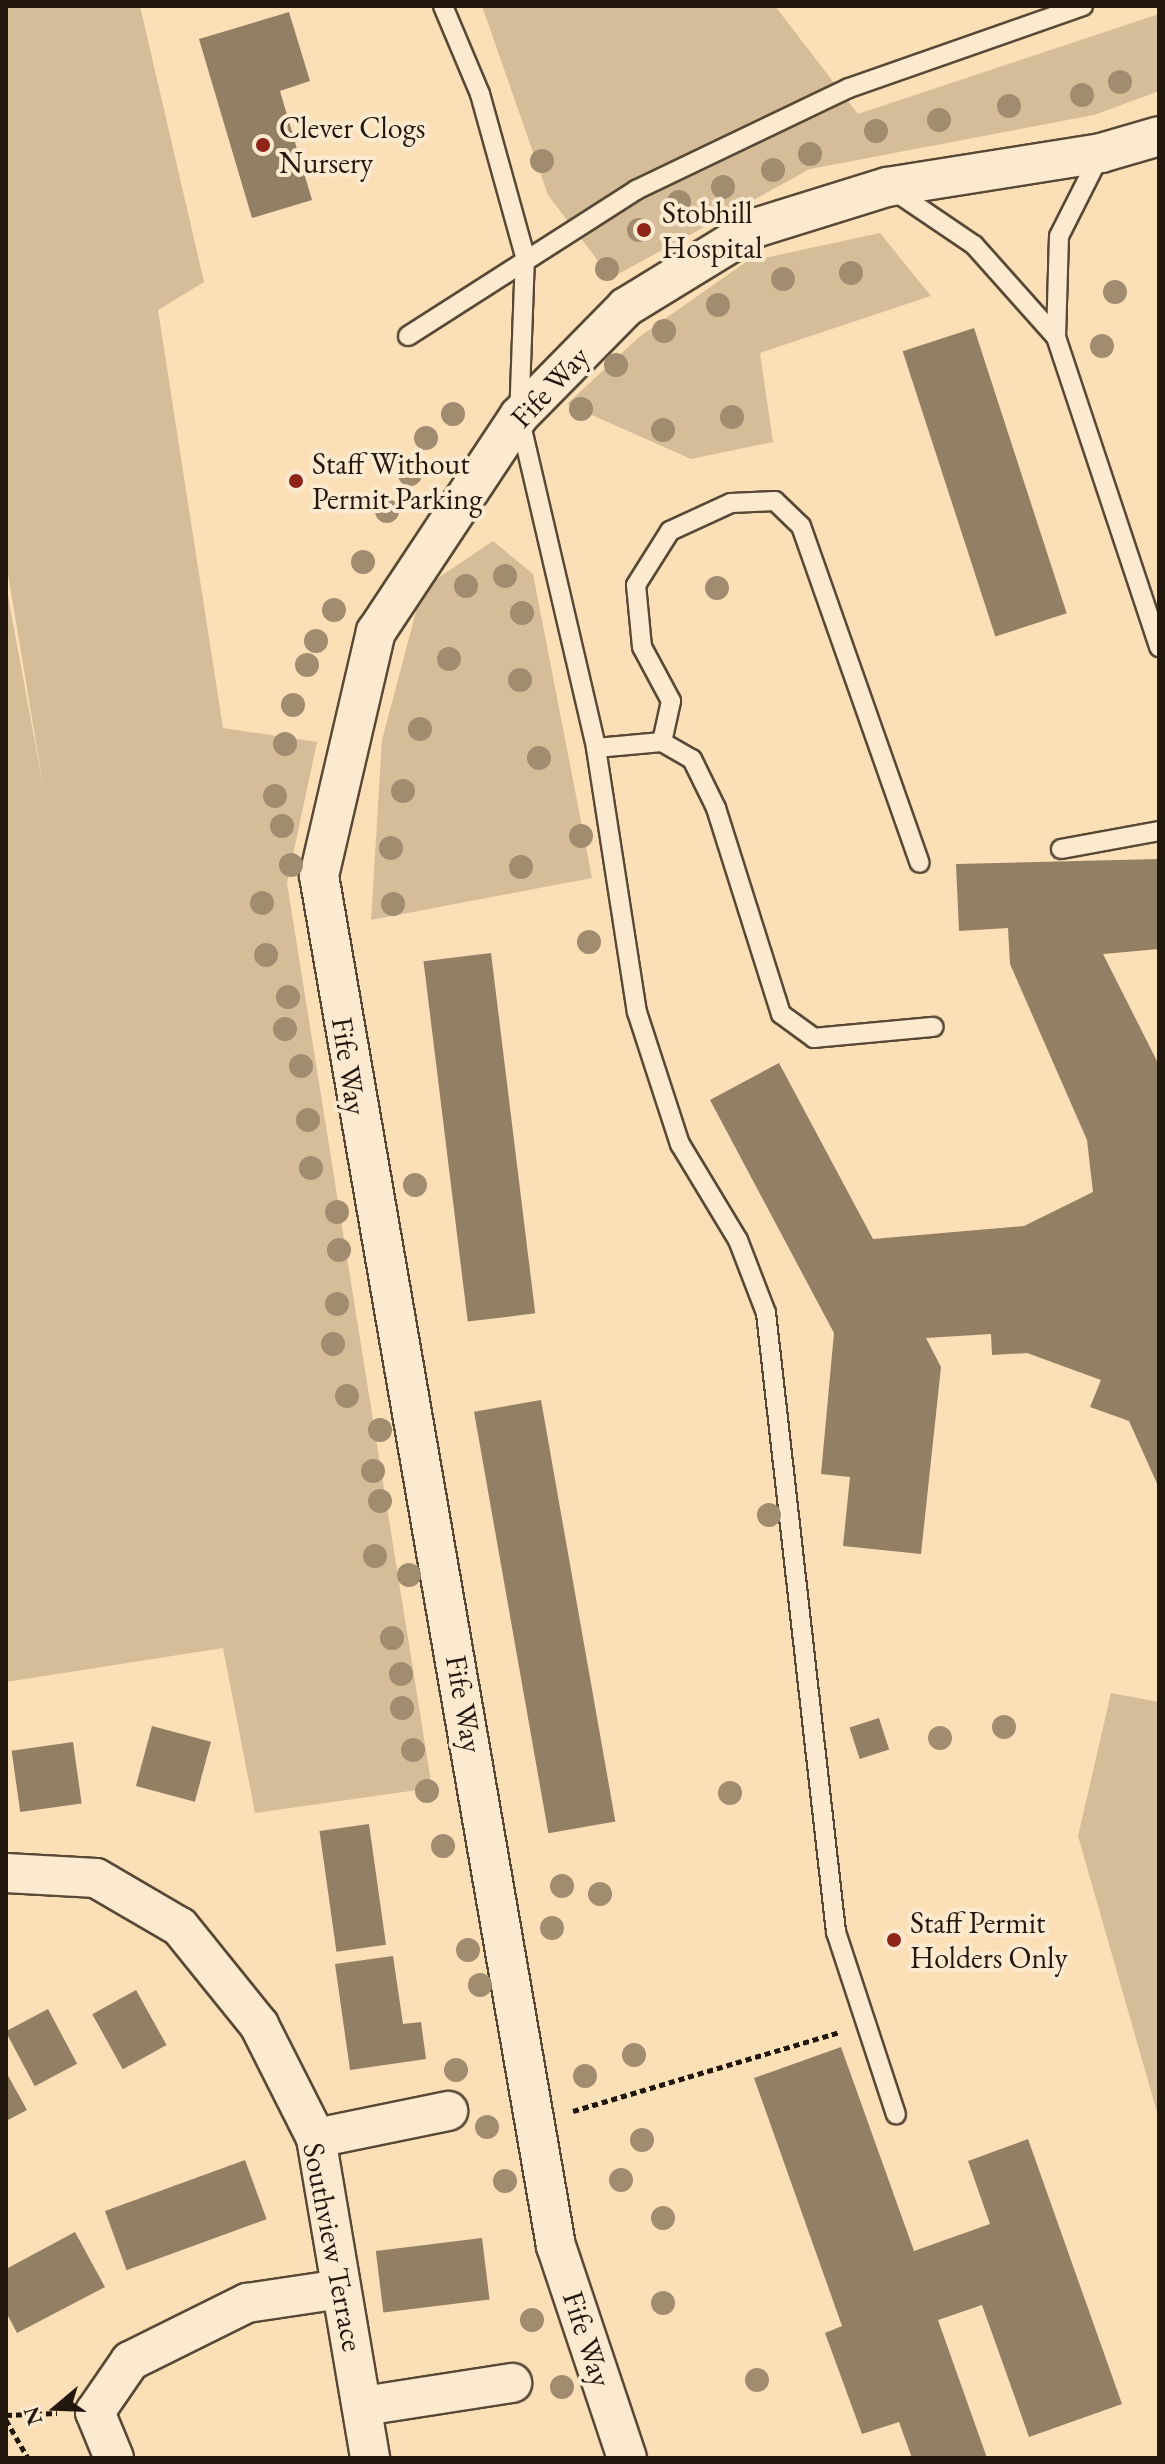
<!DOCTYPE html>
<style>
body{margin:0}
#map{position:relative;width:1165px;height:2464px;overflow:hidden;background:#fbdfb6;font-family:"EB Garamond",serif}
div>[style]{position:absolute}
.green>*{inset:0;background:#d6bd99}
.building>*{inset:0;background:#937f64;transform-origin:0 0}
.path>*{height:5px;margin-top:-2.5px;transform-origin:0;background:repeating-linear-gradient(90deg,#22170c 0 6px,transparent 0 10px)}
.roads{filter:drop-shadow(2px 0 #584936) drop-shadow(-2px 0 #584936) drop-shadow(0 2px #584936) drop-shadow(0 -2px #584936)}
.service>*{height:18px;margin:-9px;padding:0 9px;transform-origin:9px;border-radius:9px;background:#fcead0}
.minor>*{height:38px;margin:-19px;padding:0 19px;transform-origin:19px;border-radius:19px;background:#fcead0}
.trees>*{width:24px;height:24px;margin:-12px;border-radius:50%;background:#a18c70}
.dots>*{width:22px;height:22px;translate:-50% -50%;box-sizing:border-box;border:4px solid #fcead0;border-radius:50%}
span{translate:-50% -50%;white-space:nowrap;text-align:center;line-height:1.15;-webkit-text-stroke:8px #fcead0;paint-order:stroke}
.poi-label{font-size:30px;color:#22170c}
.left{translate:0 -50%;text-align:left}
.street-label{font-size:30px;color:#22170c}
.frame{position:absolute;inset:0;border:8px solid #22170c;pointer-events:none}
.north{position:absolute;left:16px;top:2368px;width:80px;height:80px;-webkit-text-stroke:6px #fcead0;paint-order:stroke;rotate:251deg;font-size:22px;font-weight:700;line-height:32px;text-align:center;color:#22170c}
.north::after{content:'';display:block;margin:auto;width:28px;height:36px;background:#22170c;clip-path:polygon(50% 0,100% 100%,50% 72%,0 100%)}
</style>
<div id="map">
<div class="green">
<div style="clip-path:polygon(6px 6px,140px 6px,204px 282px,158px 310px,223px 728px,317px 742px,287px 883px,432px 1788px,255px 1813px,223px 1648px,6px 1682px,6px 585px,44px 791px,6px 562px)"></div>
<div style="clip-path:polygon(482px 6px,775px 6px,858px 114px,1159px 14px,1159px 91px,1094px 115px,810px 169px,611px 278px,548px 195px)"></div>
<div style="clip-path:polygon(880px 233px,931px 296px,760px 353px,773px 442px,691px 459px,567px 404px,639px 337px,746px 262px)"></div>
<div style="clip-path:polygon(493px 541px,533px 574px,592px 878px,371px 920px,382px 740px,422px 589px)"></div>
<div style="clip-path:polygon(1111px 1693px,1159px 1702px,1159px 2119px,1078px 1836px)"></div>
</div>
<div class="building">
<div style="clip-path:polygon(289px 12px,310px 81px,280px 91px,312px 200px,252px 218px,199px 39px)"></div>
<div style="left:974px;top:328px;width:300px;height:75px;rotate:72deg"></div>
<div style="clip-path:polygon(1159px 859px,1159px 949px,1103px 954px,1159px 1065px,1159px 1488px,1129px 1421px,1090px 1407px,1101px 1380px,1027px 1353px,992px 1355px,991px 1334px,926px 1338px,941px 1367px,921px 1554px,843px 1546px,850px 1477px,821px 1474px,834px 1333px,710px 1100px,779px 1063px,873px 1239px,1024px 1226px,1093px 1192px,1087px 1140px,1010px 964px,1008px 928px,959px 931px,956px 864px)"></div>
<div style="left:491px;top:953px;width:363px;height:68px;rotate:83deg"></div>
<div style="left:541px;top:1400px;width:428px;height:68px;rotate:80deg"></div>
<div style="left:879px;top:1718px;width:33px;height:31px;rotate:72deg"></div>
<div style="left:152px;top:1726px;width:61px;height:62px;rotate:15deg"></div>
<div style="left:73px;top:1742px;width:62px;height:62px;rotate:82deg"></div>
<div style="left:369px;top:1824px;width:122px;height:50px;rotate:82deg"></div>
<div style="clip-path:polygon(393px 1956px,403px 2024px,421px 2022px,426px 2059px,350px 2070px,335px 1964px)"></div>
<div style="left:136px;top:1990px;width:63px;height:50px;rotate:61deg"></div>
<div style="left:48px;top:2009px;width:62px;height:48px;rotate:62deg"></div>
<div style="clip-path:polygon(841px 2047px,914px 2251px,990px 2224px,968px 2161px,1028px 2139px,1122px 2404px,1029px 2437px,982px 2305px,938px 2320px,987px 2458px,912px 2458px,899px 2422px,862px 2434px,825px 2333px,842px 2326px,754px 2078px)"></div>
<div style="clip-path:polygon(6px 2072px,27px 2110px,6px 2121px)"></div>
<div style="left:245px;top:2160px;width:63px;height:149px;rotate:70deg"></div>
<div style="clip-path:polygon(75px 2232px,105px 2287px,17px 2333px,6px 2312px,6px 2269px)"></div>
<div style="left:482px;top:2238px;width:62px;height:107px;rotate:83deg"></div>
</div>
<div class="path">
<div style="left:573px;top:2111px;width:277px;rotate:-16.5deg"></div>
<div style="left:6px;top:2415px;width:51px;rotate:-2.2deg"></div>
<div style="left:6px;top:2420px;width:44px;rotate:59.9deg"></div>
</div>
<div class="roads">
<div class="service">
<div style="left:443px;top:6px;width:95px;rotate:67.2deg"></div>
<div style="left:480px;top:94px;width:168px;rotate:74.5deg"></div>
<div style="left:525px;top:256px;width:160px;rotate:92.1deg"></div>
<div style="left:519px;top:416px;width:341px;rotate:76.9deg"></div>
<div style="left:596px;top:748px;width:267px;rotate:81.2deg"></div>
<div style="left:637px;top:1012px;width:139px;rotate:72deg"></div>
<div style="left:680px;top:1144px;width:112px;rotate:58.9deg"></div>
<div style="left:738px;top:1240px;width:78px;rotate:69deg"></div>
<div style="left:766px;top:1313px;width:623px;rotate:83.55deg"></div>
<div style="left:836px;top:1932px;width:192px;rotate:71.8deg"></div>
<div style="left:1101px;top:153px;width:93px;rotate:116.8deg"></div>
<div style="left:1059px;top:236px;width:101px;rotate:91.7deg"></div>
<div style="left:1056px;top:337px;width:327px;rotate:71.6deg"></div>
<div style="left:893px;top:190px;width:98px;rotate:34.2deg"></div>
<div style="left:974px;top:245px;width:123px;rotate:48.3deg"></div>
<div style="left:408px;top:336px;width:271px;rotate:-32.6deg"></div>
<div style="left:636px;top:190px;width:236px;rotate:-25.6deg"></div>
<div style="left:849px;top:88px;width:248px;rotate:-19.3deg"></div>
<div style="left:662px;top:742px;width:42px;rotate:-77.6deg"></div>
<div style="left:671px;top:701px;width:61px;rotate:-118.2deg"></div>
<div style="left:642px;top:647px;width:62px;rotate:-95.5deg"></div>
<div style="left:636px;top:585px;width:64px;rotate:-57.8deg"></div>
<div style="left:670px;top:531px;width:67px;rotate:-24.7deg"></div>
<div style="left:731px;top:503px;width:44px;rotate:-2.6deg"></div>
<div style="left:775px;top:501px;width:36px;rotate:44deg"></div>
<div style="left:801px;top:526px;width:357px;rotate:70.6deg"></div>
<div style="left:596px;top:748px;width:66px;rotate:-5.2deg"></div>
<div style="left:662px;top:742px;width:34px;rotate:30deg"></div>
<div style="left:692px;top:759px;width:55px;rotate:63.9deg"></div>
<div style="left:716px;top:808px;width:216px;rotate:72.5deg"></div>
<div style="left:781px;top:1014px;width:41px;rotate:36deg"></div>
<div style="left:814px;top:1038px;width:120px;rotate:-5.3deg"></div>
<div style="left:1061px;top:849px;width:100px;rotate:-10.4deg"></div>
</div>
<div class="minor">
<div style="left:6px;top:1873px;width:90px;rotate:3.2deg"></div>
<div style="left:96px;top:1878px;width:97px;rotate:30.3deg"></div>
<div style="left:180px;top:1927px;width:126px;rotate:51.1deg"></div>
<div style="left:259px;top:2025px;width:127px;rotate:63.2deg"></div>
<div style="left:316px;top:2138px;width:325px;rotate:80.4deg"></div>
<div style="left:316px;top:2138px;width:135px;rotate:-11.6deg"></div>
<div style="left:363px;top:2406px;width:151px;rotate:-8.8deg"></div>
<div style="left:114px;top:2458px;width:50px;rotate:-112.4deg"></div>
<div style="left:95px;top:2412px;width:62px;rotate:-55.5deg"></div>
<div style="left:130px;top:2361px;width:131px;rotate:-26.4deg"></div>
<div style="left:247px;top:2303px;width:95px;rotate:-8.5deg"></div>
<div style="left:627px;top:2458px;width:224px;rotate:-108.5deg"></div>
<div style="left:556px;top:2246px;width:1390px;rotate:-99.81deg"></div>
<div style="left:319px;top:876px;width:251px;rotate:-76.9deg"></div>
<div style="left:376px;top:632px;width:259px;rotate:-56.5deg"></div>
<div style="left:519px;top:416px;width:153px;rotate:-45.5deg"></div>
<div style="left:626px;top:307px;width:151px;rotate:-31.5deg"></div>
<div style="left:755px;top:228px;width:138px;rotate:-17.3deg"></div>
<div style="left:887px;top:187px;width:217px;rotate:-9deg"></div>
<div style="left:1101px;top:153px;width:60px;rotate:-16.3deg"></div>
</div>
</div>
<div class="trees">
<div style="left:1120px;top:82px"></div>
<div style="left:1082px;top:95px"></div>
<div style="left:1009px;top:106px"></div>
<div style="left:939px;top:120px"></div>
<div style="left:876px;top:131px"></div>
<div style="left:810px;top:154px"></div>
<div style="left:542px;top:161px"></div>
<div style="left:773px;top:170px"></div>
<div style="left:723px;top:187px"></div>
<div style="left:679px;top:202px"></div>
<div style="left:639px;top:230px"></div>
<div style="left:607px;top:269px"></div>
<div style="left:851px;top:273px"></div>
<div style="left:783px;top:279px"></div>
<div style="left:1115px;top:292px"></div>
<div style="left:718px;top:305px"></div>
<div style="left:664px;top:331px"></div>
<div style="left:1102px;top:346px"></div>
<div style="left:616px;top:365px"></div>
<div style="left:581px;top:409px"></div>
<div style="left:453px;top:414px"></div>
<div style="left:732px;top:417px"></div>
<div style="left:663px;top:430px"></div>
<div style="left:426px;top:438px"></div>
<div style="left:410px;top:474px"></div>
<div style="left:387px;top:511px"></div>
<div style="left:363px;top:562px"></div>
<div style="left:505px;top:576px"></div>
<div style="left:466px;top:586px"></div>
<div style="left:717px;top:588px"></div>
<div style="left:334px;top:610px"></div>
<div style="left:522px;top:613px"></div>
<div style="left:316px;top:641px"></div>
<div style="left:449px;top:659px"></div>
<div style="left:307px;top:665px"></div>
<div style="left:520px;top:680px"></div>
<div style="left:293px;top:705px"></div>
<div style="left:420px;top:729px"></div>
<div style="left:285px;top:744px"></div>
<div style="left:539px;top:758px"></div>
<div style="left:403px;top:791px"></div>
<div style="left:275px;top:796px"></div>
<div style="left:282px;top:826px"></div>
<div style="left:581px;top:836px"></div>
<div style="left:391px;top:848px"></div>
<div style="left:291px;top:865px"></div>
<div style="left:521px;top:867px"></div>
<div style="left:262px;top:903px"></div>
<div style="left:393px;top:904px"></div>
<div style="left:589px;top:942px"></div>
<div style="left:266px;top:955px"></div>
<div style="left:288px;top:997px"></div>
<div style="left:285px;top:1029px"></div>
<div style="left:301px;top:1066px"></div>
<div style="left:308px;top:1120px"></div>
<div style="left:311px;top:1168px"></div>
<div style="left:415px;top:1185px"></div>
<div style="left:337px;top:1212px"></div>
<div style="left:339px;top:1250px"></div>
<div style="left:337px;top:1304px"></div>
<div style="left:333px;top:1344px"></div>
<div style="left:347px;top:1396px"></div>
<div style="left:380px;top:1430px"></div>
<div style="left:373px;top:1471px"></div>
<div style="left:380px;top:1501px"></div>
<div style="left:769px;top:1515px"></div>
<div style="left:375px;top:1556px"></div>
<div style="left:409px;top:1575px"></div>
<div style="left:392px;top:1638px"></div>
<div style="left:401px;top:1674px"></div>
<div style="left:402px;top:1708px"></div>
<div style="left:1004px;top:1727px"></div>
<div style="left:940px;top:1738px"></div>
<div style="left:413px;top:1750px"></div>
<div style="left:427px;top:1791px"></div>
<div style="left:730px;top:1793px"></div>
<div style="left:443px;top:1846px"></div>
<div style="left:562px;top:1886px"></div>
<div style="left:600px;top:1894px"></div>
<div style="left:552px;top:1928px"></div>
<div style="left:468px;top:1950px"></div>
<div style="left:480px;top:1985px"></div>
<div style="left:634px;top:2055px"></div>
<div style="left:456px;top:2070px"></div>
<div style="left:585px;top:2076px"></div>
<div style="left:487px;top:2127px"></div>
<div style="left:642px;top:2140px"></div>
<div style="left:621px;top:2180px"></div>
<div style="left:505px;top:2181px"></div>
<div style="left:663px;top:2218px"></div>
<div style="left:663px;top:2303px"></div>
<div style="left:532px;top:2320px"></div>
<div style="left:757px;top:2380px"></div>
<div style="left:562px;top:2387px"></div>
</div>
<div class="dots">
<div style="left:263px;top:145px;background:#8f2418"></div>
<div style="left:644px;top:230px;background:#8f2418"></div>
<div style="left:296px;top:481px;background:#8f2418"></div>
<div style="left:894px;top:1940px;background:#8f2418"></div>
</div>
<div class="poi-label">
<span class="left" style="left:279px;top:145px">Clever Clogs<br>Nursery</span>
<span class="left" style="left:662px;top:230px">Stobhill<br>Hospital</span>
<span class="left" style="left:312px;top:481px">Staff Without<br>Permit Parking</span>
<span class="left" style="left:910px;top:1940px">Staff Permit<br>Holders Only</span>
</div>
<div class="street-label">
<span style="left:550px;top:387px;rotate:-47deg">Fife Way</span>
<span style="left:349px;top:1066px;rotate:81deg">Fife Way</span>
<span style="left:464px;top:1704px;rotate:80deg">Fife Way</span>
<span style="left:333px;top:2247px;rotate:79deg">Southview Terrace</span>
<span style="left:587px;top:2339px;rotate:72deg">Fife Way</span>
</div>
<div class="frame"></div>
<div class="north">N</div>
</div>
